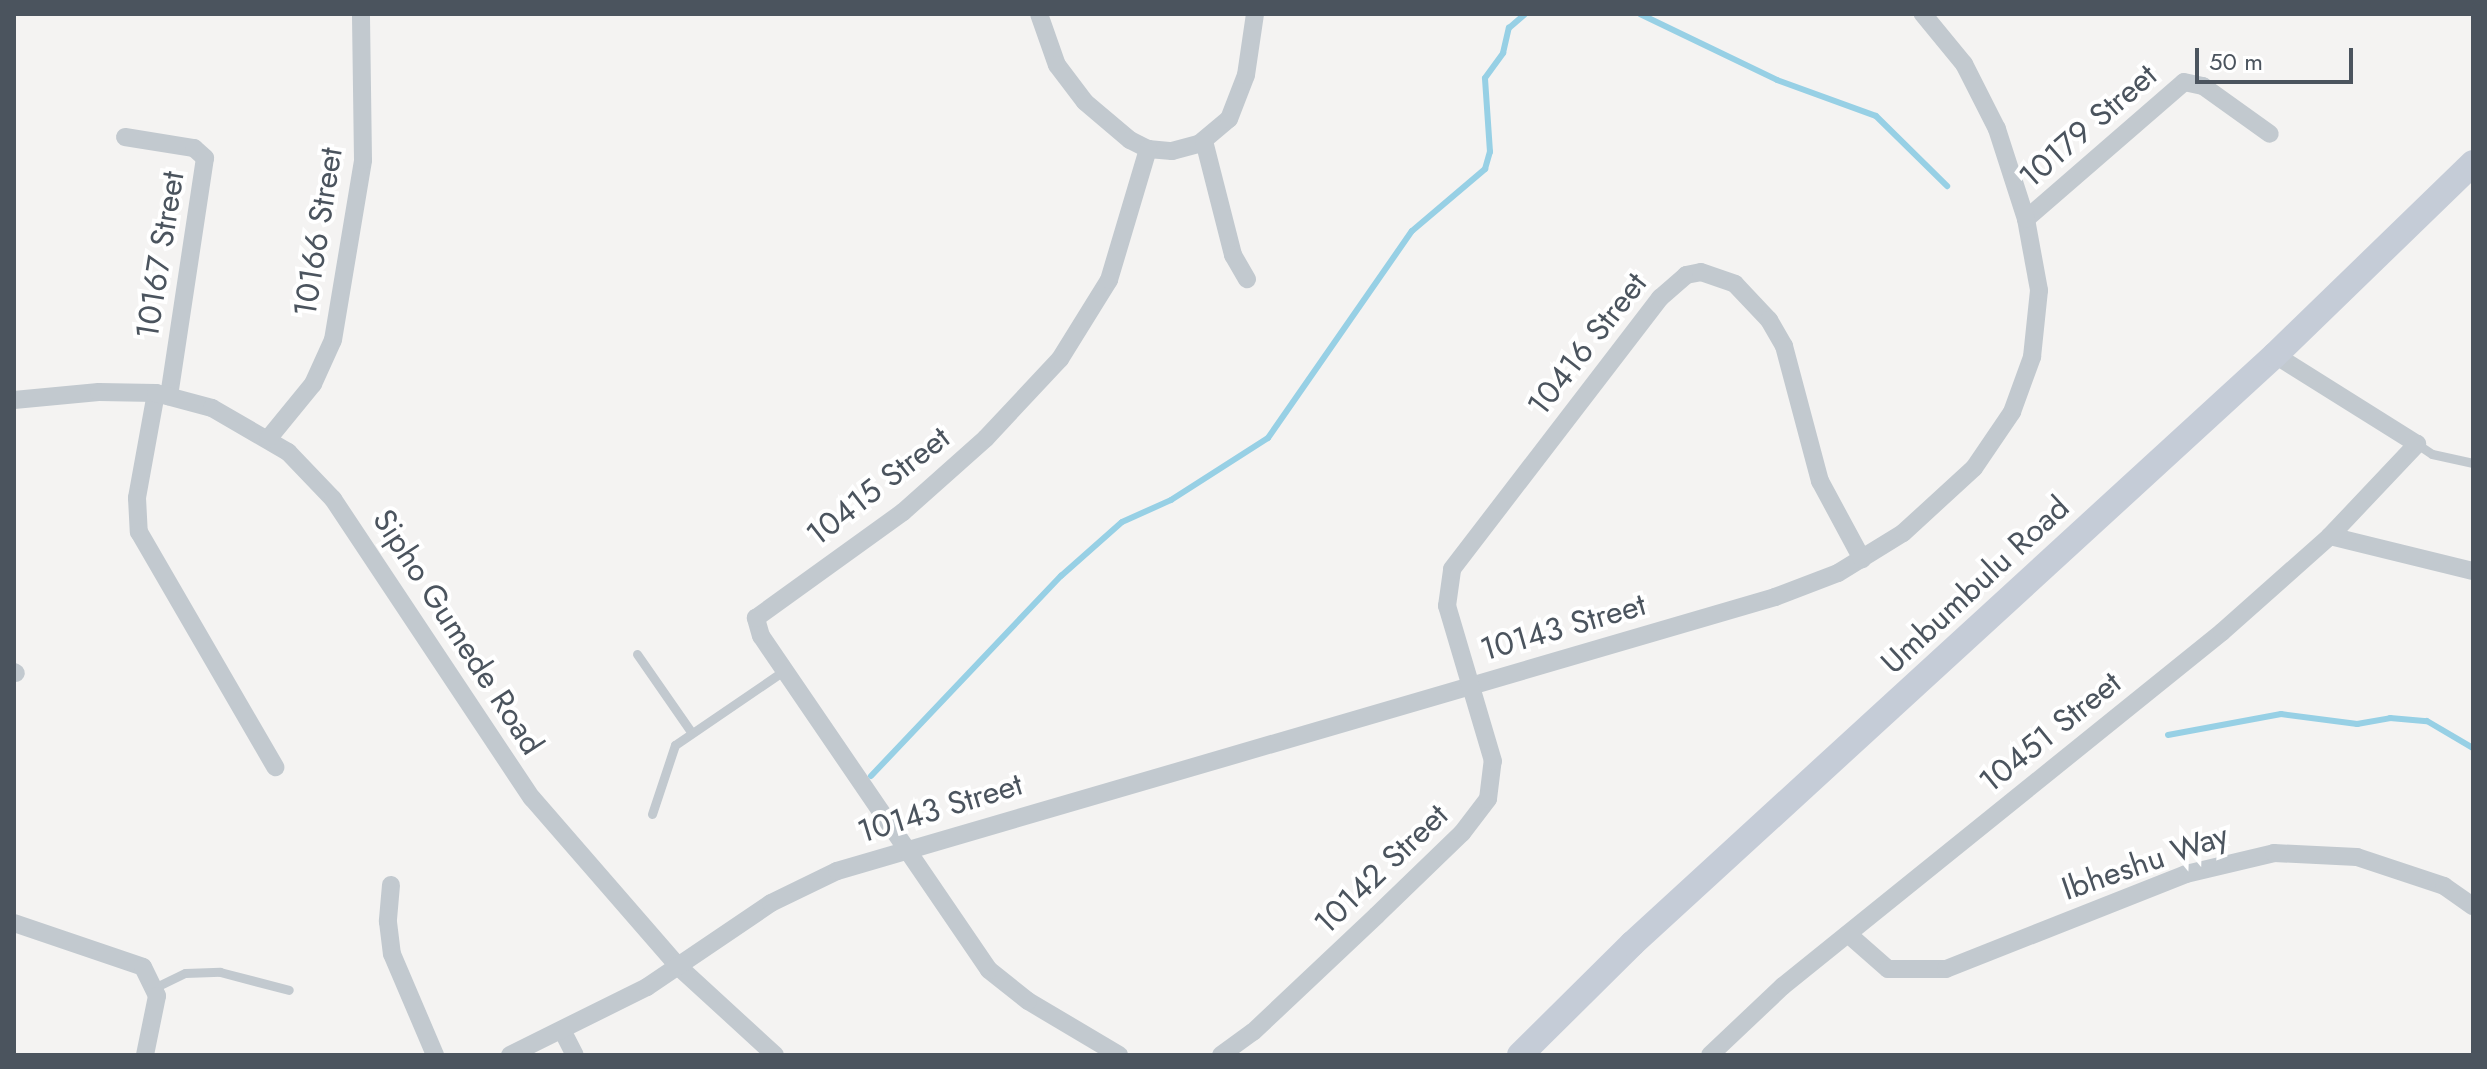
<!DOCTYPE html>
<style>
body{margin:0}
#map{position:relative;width:2487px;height:1069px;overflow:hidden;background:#f4f3f2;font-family:Jost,sans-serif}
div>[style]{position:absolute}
.stream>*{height:6px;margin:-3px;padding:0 3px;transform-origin:3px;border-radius:3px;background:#97d0e5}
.service>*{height:9px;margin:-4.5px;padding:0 4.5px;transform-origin:4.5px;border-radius:4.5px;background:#c2c9cf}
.minor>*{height:18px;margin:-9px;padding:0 9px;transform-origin:9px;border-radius:9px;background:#c2c9cf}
.secondary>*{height:26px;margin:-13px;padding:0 13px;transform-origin:13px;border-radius:13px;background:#c5ccd7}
span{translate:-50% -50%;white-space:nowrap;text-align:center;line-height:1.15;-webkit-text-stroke:8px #fff;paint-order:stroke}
.street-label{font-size:32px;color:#4b545e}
.frame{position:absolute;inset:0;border:16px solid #4b545e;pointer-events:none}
.scale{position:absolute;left:2195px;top:48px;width:158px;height:36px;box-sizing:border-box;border:4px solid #4b545e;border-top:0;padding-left:10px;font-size:24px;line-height:28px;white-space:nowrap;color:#4b545e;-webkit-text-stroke:6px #fff;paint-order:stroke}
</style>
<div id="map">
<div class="stream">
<div style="left:1640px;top:14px;width:152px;rotate:25.7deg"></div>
<div style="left:1777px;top:80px;width:105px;rotate:20deg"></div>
<div style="left:1876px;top:116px;width:100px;rotate:44.6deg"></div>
<div style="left:2168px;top:735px;width:115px;rotate:-10.5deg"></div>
<div style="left:2281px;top:714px;width:77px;rotate:7.5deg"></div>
<div style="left:2357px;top:724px;width:34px;rotate:-10deg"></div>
<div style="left:2390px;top:718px;width:37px;rotate:5deg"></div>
<div style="left:2427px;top:721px;width:53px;rotate:30.4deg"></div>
<div style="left:871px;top:776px;width:276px;rotate:-46.5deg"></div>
<div style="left:1061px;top:576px;width:81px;rotate:-41.5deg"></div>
<div style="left:1122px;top:522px;width:54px;rotate:-24.2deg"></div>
<div style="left:1171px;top:500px;width:115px;rotate:-32.6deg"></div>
<div style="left:1268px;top:438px;width:252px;rotate:-55.2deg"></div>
<div style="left:1412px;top:231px;width:96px;rotate:-40.3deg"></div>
<div style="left:1485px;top:169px;width:18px;rotate:-74deg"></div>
<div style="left:1490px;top:152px;width:74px;rotate:-93.9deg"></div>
<div style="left:1485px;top:78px;width:31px;rotate:-54deg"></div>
<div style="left:1503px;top:53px;width:26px;rotate:-77deg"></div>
<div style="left:1509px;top:28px;width:21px;rotate:-41deg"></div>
</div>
<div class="service">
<div style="left:2417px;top:444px;width:18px;rotate:34deg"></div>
<div style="left:2432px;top:454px;width:42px;rotate:12.4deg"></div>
<div style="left:637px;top:654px;width:96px;rotate:55.2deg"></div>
<div style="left:652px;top:814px;width:73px;rotate:-71.6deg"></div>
<div style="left:675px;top:745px;width:133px;rotate:-34.3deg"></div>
<div style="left:156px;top:987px;width:32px;rotate:-26deg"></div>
<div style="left:185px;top:973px;width:35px;rotate:-2deg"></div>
<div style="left:220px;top:972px;width:71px;rotate:14.6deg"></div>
</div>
<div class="minor">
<div style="left:1039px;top:14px;width:54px;rotate:70.6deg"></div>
<div style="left:1057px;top:65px;width:46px;rotate:52.9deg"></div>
<div style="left:1085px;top:102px;width:59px;rotate:40.2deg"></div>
<div style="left:1130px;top:140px;width:20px;rotate:27deg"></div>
<div style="left:1148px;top:149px;width:24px;rotate:5deg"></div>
<div style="left:1172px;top:151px;width:28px;rotate:-15deg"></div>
<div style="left:1199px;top:144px;width:39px;rotate:-40deg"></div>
<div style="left:1229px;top:119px;width:47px;rotate:-68.9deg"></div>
<div style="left:1246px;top:75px;width:62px;rotate:-81.6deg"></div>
<div style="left:125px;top:137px;width:70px;rotate:9.1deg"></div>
<div style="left:194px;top:148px;width:15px;rotate:42deg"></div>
<div style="left:205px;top:158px;width:241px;rotate:98.6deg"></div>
<div style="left:1204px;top:141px;width:118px;rotate:75.7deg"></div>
<div style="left:1233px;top:255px;width:28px;rotate:60deg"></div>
<div style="left:2026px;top:219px;width:209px;rotate:-40.9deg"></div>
<div style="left:2184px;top:82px;width:19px;rotate:12deg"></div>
<div style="left:2203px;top:86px;width:82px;rotate:35.6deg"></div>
<div style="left:156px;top:393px;width:107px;rotate:100.3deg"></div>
<div style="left:137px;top:498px;width:34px;rotate:87deg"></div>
<div style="left:139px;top:532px;width:272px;rotate:59.9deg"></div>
<div style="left:14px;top:400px;width:85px;rotate:-5.4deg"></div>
<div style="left:99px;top:392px;width:57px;rotate:1deg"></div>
<div style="left:156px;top:393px;width:58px;rotate:15deg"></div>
<div style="left:212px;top:408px;width:88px;rotate:30.1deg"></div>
<div style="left:288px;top:452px;width:65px;rotate:46.2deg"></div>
<div style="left:333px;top:499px;width:359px;rotate:56.4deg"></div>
<div style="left:532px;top:798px;width:225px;rotate:49deg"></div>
<div style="left:680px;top:968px;width:129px;rotate:42.5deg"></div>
<div style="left:268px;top:439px;width:71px;rotate:-50.7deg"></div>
<div style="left:313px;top:384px;width:48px;rotate:-65.6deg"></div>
<div style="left:333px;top:340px;width:182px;rotate:-80.5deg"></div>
<div style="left:363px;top:160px;width:146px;rotate:-90.8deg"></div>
<div style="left:2330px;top:536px;width:147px;rotate:13.8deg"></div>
<div style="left:14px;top:672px;width:2px;rotate:27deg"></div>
<div style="left:391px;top:885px;width:37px;rotate:95deg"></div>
<div style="left:388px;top:922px;width:32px;rotate:83deg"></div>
<div style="left:392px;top:954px;width:110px;rotate:66.9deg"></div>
<div style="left:14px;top:923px;width:136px;rotate:18.8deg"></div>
<div style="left:143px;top:967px;width:32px;rotate:64deg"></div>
<div style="left:157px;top:996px;width:60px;rotate:101.5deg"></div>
<div style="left:1848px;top:934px;width:53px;rotate:41.2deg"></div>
<div style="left:1888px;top:969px;width:58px"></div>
<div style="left:1946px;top:969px;width:258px;rotate:-21.6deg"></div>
<div style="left:2186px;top:874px;width:90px;rotate:-13.4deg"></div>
<div style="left:2274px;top:853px;width:83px;rotate:2.8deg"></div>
<div style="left:2357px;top:857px;width:92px;rotate:18.4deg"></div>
<div style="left:2444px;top:886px;width:35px;rotate:35deg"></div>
<div style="left:562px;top:1030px;width:28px;rotate:63deg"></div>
<div style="left:510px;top:1055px;width:153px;rotate:-26.4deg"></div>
<div style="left:647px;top:987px;width:150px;rotate:-34.1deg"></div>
<div style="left:771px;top:903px;width:73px;rotate:-25.9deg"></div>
<div style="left:837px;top:871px;width:977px;rotate:-16.28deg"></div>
<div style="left:1775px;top:597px;width:67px;rotate:-20.9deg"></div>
<div style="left:1838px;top:573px;width:76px;rotate:-31.6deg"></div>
<div style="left:1903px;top:533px;width:96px;rotate:-42.5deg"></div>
<div style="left:1974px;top:468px;width:68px;rotate:-55.8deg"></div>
<div style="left:2012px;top:412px;width:59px;rotate:-70deg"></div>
<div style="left:2032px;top:357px;width:67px;rotate:-84deg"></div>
<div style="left:2039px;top:290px;width:72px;rotate:-100.4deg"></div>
<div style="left:2026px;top:219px;width:95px;rotate:-107.9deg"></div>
<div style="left:1997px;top:129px;width:73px;rotate:-116.9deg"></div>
<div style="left:1964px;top:64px;width:65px;rotate:-129.4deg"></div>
<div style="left:1119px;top:1055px;width:106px;rotate:-149.3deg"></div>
<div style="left:1028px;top:1001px;width:50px;rotate:-141.5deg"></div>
<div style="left:989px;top:970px;width:404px;rotate:-124.3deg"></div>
<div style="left:761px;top:636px;width:19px;rotate:-106deg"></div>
<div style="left:756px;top:618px;width:181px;rotate:-35.8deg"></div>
<div style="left:903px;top:512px;width:111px;rotate:-41.7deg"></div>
<div style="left:986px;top:438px;width:108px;rotate:-46.9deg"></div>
<div style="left:1060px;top:359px;width:93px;rotate:-58.2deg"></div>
<div style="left:1109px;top:280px;width:137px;rotate:-73.4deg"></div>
<div style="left:1221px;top:1055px;width:39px;rotate:-36deg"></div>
<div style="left:1253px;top:1032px;width:170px;rotate:-43.3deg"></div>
<div style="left:1377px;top:915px;width:118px;rotate:-44deg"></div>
<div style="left:1462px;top:833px;width:43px;rotate:-52.6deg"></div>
<div style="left:1488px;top:799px;width:38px;rotate:-83deg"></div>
<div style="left:1493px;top:761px;width:162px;rotate:-106.5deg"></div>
<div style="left:1447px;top:606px;width:37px;rotate:-82deg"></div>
<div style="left:1452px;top:569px;width:342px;rotate:-52.5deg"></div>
<div style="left:1660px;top:298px;width:35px;rotate:-41deg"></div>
<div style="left:1686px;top:275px;width:15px;rotate:-11deg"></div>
<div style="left:1701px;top:272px;width:36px;rotate:19deg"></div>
<div style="left:1735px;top:284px;width:50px;rotate:46.6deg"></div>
<div style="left:1769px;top:320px;width:30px;rotate:60deg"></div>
<div style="left:1784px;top:346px;width:140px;rotate:75.1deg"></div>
<div style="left:1820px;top:481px;width:89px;rotate:61.7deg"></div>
<div style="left:1710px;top:1055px;width:100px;rotate:-43.4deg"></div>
<div style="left:1783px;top:986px;width:564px;rotate:-38.88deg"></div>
<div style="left:2222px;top:632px;width:144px;rotate:-41.6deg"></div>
<div style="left:2330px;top:536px;width:127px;rotate:-46.6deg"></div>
<div style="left:2417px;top:444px;width:168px;rotate:-147.9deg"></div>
</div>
<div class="secondary">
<div style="left:1520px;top:1055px;width:158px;rotate:-44.7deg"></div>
<div style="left:1632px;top:944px;width:872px;rotate:-42.49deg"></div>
<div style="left:2275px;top:355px;width:276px;rotate:-44.1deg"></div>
</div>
<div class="street-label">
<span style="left:2088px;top:126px;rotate:-41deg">10179 Street</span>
<span style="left:318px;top:232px;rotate:-81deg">10166 Street</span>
<span style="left:160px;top:255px;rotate:-81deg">10167 Street</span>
<span style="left:1587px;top:344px;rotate:-52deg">10416 Street</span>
<span style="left:878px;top:486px;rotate:-38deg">10415 Street</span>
<span style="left:1975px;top:585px;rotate:-43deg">Umbumbulu Road</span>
<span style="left:1563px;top:627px;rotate:-16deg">10143 Street</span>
<span style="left:458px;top:632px;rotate:57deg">Sipho Gumede Road</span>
<span style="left:2050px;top:732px;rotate:-39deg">10451 Street</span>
<span style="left:940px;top:808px;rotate:-17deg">10143 Street</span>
<span style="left:2145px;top:862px;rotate:-19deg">Ibheshu Way</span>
<span style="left:1381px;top:869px;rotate:-44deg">10142 Street</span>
</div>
<div class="frame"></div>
<div class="scale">50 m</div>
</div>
